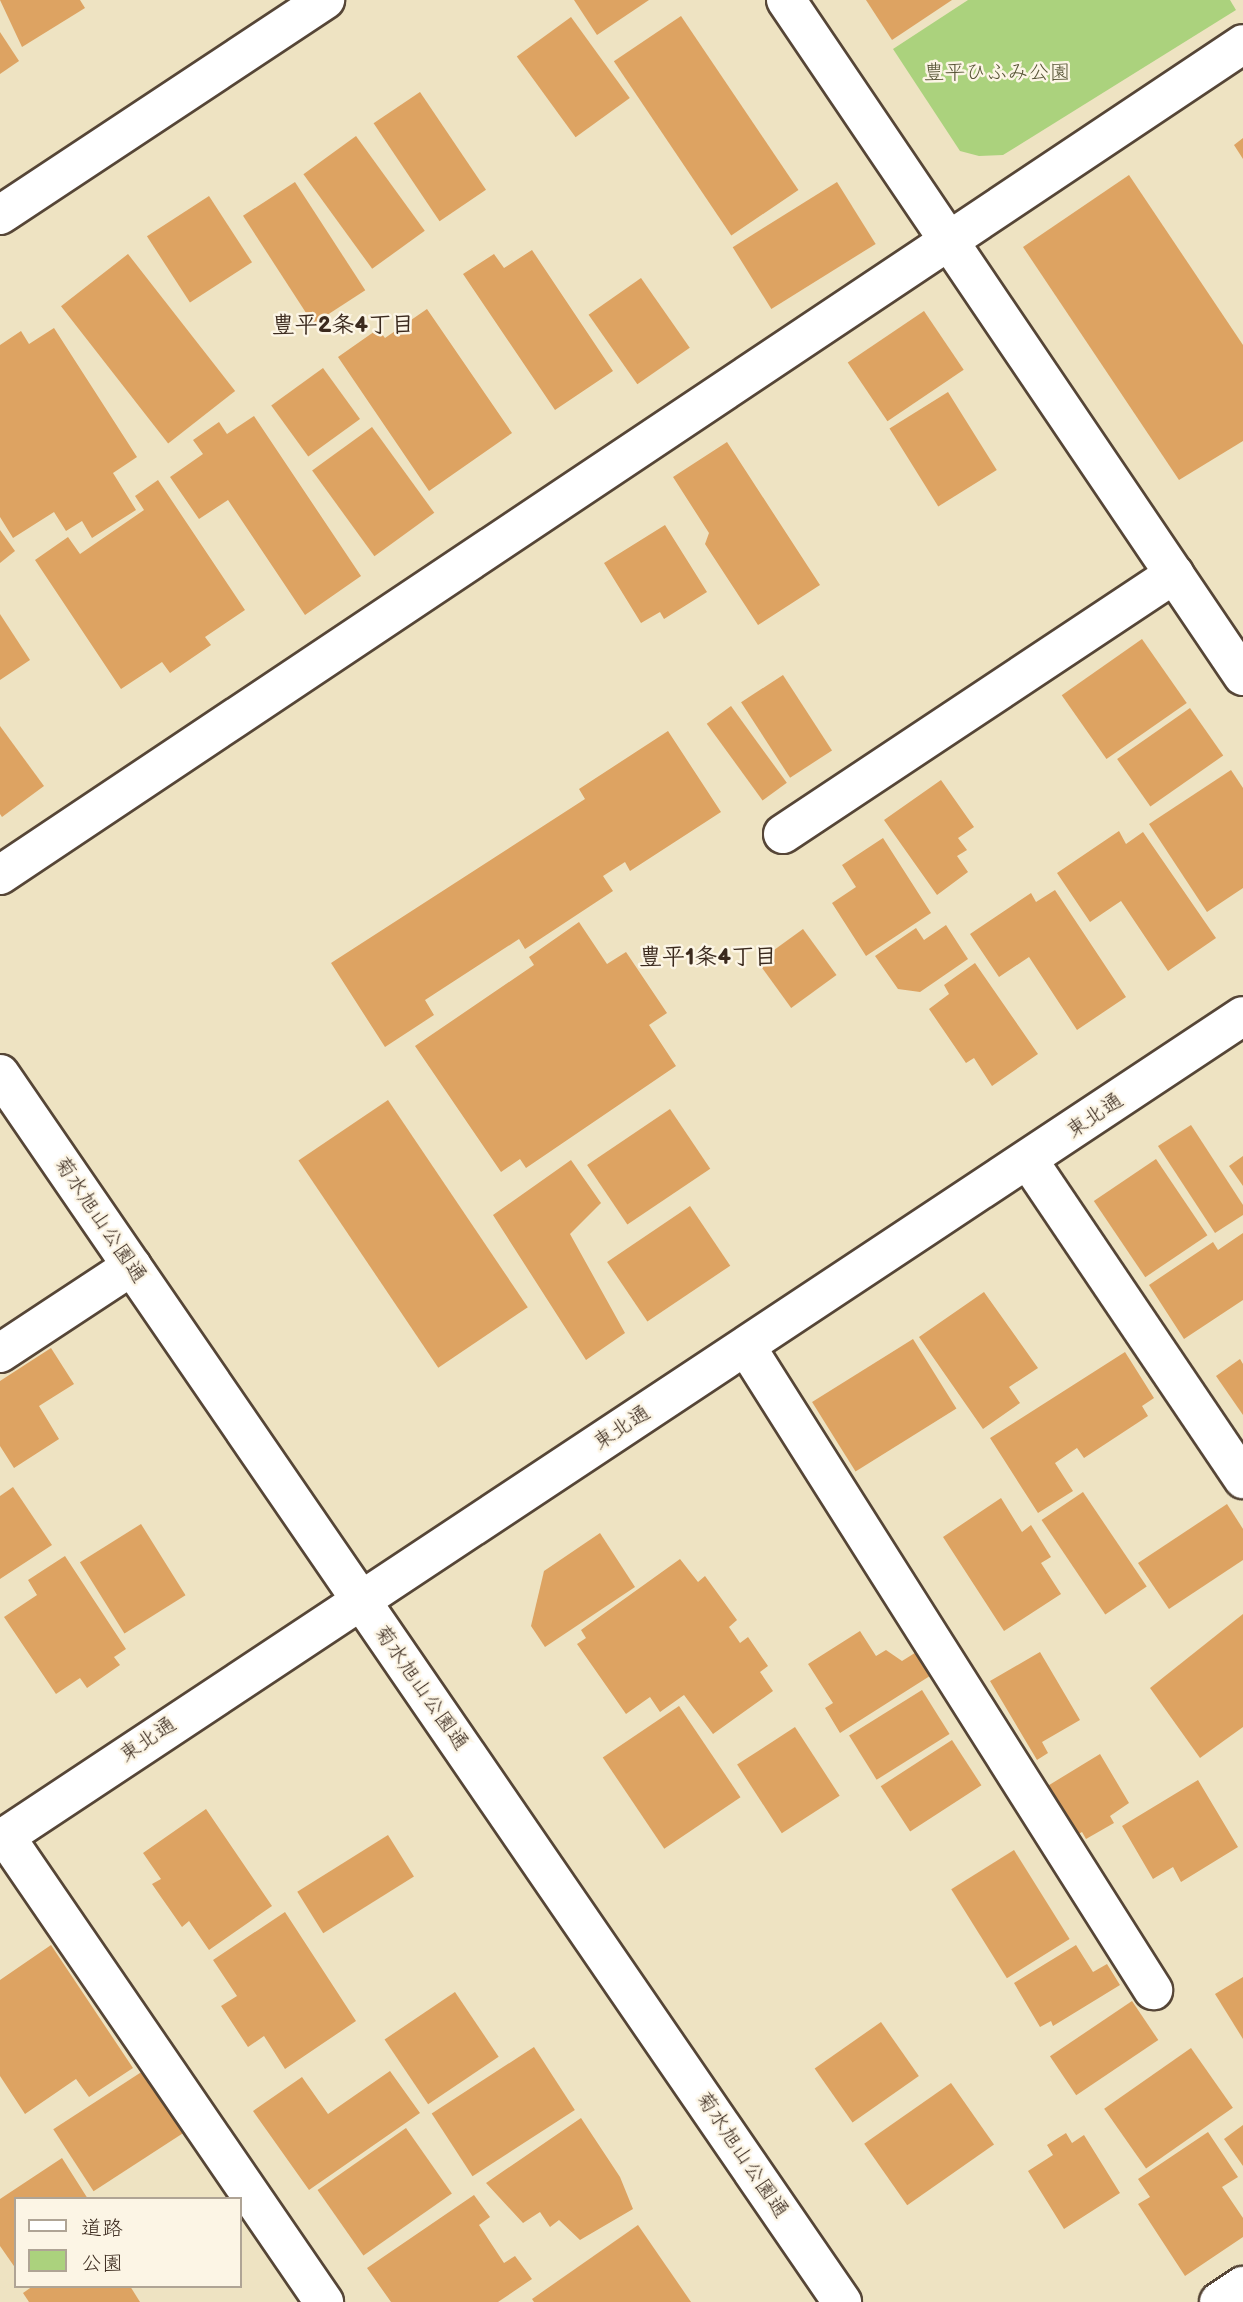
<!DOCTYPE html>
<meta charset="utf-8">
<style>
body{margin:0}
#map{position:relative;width:1243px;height:2302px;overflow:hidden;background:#eee3c2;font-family:"Balsamiq Sans","Klee One",sans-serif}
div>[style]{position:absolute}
.green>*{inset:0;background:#abd27d}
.building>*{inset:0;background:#dda362;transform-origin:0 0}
.roads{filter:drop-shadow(2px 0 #564637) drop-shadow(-2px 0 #564637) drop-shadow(0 2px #564637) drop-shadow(0 -2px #564637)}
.minor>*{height:38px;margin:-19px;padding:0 19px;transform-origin:19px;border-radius:19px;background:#fff}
span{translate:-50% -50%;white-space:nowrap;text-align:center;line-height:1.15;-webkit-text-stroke:5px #fcf5e5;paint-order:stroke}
.park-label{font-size:21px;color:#575436}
.street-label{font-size:21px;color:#3b2a1e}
.neighbourhood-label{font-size:23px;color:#3b2a1e;font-weight:700}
.legend{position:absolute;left:14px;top:2197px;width:228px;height:91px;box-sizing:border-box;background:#fcf5e5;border:2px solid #afa495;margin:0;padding:9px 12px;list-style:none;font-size:21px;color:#3b2a1e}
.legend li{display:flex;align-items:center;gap:14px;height:35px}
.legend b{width:35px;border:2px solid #afa495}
</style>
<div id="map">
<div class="green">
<div style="clip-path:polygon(968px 0,1230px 0,1236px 10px,1003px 155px,979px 156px,960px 151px,893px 49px)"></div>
</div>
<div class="building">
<div style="clip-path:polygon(0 0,80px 0,85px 8px,22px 47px)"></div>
<div style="clip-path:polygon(574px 0,649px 0,597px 35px)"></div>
<div style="clip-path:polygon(866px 0,952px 0,892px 40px)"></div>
<div style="left:681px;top:16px;width:210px;height:81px;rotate:56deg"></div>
<div style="left:571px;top:17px;width:100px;height:67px;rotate:54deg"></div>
<div style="clip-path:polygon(0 32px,19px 61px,0 74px)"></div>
<div style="left:420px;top:92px;width:118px;height:56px;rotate:56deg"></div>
<div style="left:356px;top:136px;width:117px;height:65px;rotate:54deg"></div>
<div style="clip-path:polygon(1243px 138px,1243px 159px,1234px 145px)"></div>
<div style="clip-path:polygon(1129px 175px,1243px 345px,1243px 441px,1179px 480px,1023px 247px)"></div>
<div style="left:295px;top:182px;width:129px;height:62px;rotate:57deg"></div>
<div style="left:837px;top:182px;width:73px;height:123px;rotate:58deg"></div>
<div style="left:209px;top:196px;width:79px;height:74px;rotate:57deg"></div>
<div style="clip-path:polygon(532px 250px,613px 371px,555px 410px,463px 274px,494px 254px,504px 268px)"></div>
<div style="left:128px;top:254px;width:174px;height:85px;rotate:52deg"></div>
<div style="left:641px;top:278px;width:85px;height:64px;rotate:55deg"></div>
<div style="clip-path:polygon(427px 309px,512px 433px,429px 491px,338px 357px,378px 329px,385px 338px)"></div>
<div style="left:924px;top:311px;width:71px;height:92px;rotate:56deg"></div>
<div style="clip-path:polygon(54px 328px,137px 457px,113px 473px,136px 510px,92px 538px,82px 521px,66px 531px,54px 512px,13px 538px,0 517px,0 345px,21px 331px,29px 344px)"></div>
<div style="left:323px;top:368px;width:63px;height:64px;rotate:54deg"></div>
<div style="left:948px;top:392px;width:92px;height:69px;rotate:58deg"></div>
<div style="clip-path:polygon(254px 416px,361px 576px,305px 615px,228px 500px,199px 519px,170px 477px,203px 454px,193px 440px,219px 422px,227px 434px)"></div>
<div style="left:372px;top:427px;width:106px;height:74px;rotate:54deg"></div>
<div style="clip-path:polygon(727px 442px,820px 585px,758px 625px,705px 544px,709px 533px,673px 477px)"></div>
<div style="clip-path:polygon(158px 480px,245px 610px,205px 637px,211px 645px,170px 673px,162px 662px,121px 689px,35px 560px,68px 537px,80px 554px,144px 510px,135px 496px)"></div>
<div style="clip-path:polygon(665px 525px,707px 592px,664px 619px,660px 612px,641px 623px,604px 563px)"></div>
<div style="clip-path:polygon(0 530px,15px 551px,0 563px)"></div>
<div style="clip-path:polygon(0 614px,30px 660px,0 680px)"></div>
<div style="left:1142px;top:639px;width:78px;height:98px;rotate:55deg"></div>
<div style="left:783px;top:675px;width:90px;height:50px;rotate:57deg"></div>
<div style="left:731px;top:706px;width:95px;height:30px;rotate:54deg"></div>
<div style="left:1190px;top:708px;width:58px;height:89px;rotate:55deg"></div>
<div style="clip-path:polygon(0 726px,44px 786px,2px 817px,0 814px)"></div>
<div style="clip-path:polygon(668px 731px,721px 812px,630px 871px,625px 862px,603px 876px,613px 891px,525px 949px,519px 939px,425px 1000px,434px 1015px,385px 1047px,331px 963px,585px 799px,579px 789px)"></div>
<div style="clip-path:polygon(1231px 770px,1243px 788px,1243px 888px,1207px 912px,1149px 824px)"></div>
<div style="clip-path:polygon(941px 780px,974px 827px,958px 838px,967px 850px,957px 856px,968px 872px,937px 895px,884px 820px)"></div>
<div style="clip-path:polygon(1119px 831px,1126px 844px,1143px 832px,1216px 938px,1168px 971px,1121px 901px,1090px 922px,1057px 873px)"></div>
<div style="clip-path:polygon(883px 838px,931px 913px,866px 956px,832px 903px,856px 887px,842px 865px)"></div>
<div style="clip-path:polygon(1055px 890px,1126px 997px,1077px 1030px,1029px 957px,999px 977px,970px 934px,1031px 893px,1036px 902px)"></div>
<div style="clip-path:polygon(579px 922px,607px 964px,626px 952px,667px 1013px,649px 1025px,676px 1066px,526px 1168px,520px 1159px,501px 1172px,415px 1046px,534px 965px,529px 957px)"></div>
<div style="clip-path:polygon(946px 925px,968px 959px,920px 992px,898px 989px,875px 956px,916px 928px,924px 940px)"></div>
<div style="left:803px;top:929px;width:57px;height:56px;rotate:54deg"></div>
<div style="clip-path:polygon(975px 963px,1038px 1054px,992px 1086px,974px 1058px,966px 1063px,929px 1009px,949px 994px,944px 985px)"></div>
<div style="left:388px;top:1100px;width:250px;height:108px;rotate:56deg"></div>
<div style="left:670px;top:1109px;width:72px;height:100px;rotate:56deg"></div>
<div style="clip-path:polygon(1191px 1125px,1243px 1205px,1243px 1215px,1215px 1233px,1158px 1146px)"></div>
<div style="clip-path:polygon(1243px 1156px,1243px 1186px,1229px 1166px)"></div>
<div style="left:1156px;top:1159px;width:92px;height:75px;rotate:56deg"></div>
<div style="clip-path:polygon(571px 1160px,601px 1203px,570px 1234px,625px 1333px,586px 1360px,493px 1215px)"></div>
<div style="left:690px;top:1206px;width:72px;height:100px;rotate:56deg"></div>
<div style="clip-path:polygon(1243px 1233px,1243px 1300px,1184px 1339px,1149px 1285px,1213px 1242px,1218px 1250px)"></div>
<div style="clip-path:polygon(984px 1292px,1038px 1368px,1009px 1387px,1020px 1403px,983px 1429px,919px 1337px)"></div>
<div style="left:913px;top:1339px;width:82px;height:119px;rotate:58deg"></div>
<div style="clip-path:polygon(51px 1348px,74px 1384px,39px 1406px,59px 1439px,14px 1468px,0 1446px,0 1381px)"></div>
<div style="clip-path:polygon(1125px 1352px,1154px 1398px,1142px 1406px,1148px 1416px,1084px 1458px,1077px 1448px,1055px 1463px,1073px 1491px,1038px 1513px,990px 1438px)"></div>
<div style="clip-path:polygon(1240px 1359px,1243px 1364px,1243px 1415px,1216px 1376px)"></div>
<div style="clip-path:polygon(13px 1487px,52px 1545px,0 1579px,0 1496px)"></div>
<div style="left:1083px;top:1492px;width:114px;height:50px;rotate:56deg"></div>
<div style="clip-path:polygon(1001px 1498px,1022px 1532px,1031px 1525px,1051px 1557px,1041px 1563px,1061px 1594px,1004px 1631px,943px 1537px)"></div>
<div style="clip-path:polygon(1227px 1504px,1243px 1529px,1243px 1560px,1169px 1609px,1138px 1563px)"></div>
<div style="left:141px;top:1524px;width:84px;height:72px;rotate:58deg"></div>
<div style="clip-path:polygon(600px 1533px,635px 1587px,545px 1647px,531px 1626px,544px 1571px)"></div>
<div style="clip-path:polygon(65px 1556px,126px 1649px,114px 1657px,120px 1665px,87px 1688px,80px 1678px,56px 1694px,4px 1617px,37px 1595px,28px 1580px)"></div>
<div style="clip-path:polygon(680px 1559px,698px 1582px,705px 1576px,737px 1620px,729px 1627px,740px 1643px,748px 1637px,768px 1666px,760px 1672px,773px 1691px,713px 1734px,684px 1695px,660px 1712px,650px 1697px,626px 1714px,577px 1644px,586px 1638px,581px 1630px)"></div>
<div style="clip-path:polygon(1243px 1614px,1243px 1727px,1200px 1758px,1150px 1688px)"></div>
<div style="clip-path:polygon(860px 1631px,876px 1656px,886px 1650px,902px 1661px,918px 1651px,933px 1674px,840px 1733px,825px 1708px,833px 1703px,808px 1664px)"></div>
<div style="clip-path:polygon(1040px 1652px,1080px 1720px,1042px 1742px,1048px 1753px,1037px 1760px,990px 1681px)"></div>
<div style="left:922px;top:1690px;width:52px;height:86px;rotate:58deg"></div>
<div style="left:679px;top:1706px;width:110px;height:92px;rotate:56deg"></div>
<div style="left:795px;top:1727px;width:82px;height:69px;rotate:57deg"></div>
<div style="left:952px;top:1740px;width:54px;height:85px;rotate:57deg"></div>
<div style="clip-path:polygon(1100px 1754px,1129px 1803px,1110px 1816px,1114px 1823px,1086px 1839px,1082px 1832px,1070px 1839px,1041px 1790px)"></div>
<div style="clip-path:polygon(1198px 1780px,1238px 1847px,1181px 1882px,1173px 1867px,1153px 1879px,1122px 1826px)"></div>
<div style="clip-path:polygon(206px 1809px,272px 1906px,209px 1950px,189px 1921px,182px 1927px,152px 1884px,161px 1879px,143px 1853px)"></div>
<div style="left:388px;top:1835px;width:49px;height:107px;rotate:58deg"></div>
<div style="left:1014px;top:1850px;width:105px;height:74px;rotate:58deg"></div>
<div style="clip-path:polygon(285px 1912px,356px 2021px,285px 2069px,264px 2036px,248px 2047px,221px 2006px,237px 1996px,213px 1960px)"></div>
<div style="clip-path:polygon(51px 1945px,133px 2068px,89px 2097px,76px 2079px,25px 2114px,0 2076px,0 1980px)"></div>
<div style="clip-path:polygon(1076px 1945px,1093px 1972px,1107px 1964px,1120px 1985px,1053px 2026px,1051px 2021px,1040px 2027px,1014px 1983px)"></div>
<div style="clip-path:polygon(1243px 1977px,1243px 2039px,1215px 1994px)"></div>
<div style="left:455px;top:1992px;width:78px;height:85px;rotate:56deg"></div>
<div style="left:1132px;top:2001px;width:47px;height:99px;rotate:56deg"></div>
<div style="left:881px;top:2022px;width:66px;height:81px;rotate:55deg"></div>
<div style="left:534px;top:2047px;width:75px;height:122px;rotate:57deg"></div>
<div style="left:1191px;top:2048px;width:73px;height:106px;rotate:55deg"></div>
<div style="left:143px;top:2071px;width:74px;height:107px;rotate:57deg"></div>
<div style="clip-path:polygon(390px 2071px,420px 2113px,309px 2190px,253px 2111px,302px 2077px,328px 2114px)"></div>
<div style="left:951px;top:2083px;width:75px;height:106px;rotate:55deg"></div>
<div style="clip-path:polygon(581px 2118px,620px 2177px,633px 2209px,580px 2240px,559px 2220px,550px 2227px,540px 2212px,523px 2223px,486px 2183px)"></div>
<div style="clip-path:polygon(1243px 2125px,1243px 2166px,1224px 2139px)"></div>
<div style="left:406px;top:2128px;width:80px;height:108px;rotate:55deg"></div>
<div style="clip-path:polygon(1208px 2132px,1238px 2177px,1222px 2187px,1243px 2218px,1243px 2237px,1185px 2276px,1138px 2204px,1150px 2197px,1138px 2179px)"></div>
<div style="clip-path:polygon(1066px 2133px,1072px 2143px,1084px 2135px,1120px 2193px,1064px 2229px,1028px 2171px,1053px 2155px,1047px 2145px)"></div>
<div style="clip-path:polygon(62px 2158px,88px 2199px,16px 2199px,16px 2269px,0 2246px,0 2199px)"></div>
<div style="clip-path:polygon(474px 2195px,490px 2217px,479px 2225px,504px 2263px,515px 2256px,532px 2279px,498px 2302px,391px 2302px,367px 2268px)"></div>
<div style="clip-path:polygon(638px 2225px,691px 2302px,534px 2302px,532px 2299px)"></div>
<div style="clip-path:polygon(33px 2286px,130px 2286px,140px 2302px,29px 2302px,23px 2293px)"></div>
</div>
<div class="roads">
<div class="minor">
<div style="left:786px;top:0;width:816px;rotate:55.94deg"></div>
<div style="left:0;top:215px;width:390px;rotate:-33.5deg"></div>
<div style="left:783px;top:834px;width:470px;rotate:-33.6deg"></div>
<div style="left:0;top:875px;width:1495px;rotate:-33.76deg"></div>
<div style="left:0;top:1074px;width:1489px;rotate:55.56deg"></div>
<div style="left:1028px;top:1160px;width:385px;rotate:56deg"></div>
<div style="left:747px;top:1348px;width:760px;rotate:57.69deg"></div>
<div style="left:0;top:1353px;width:158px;rotate:-33.4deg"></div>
<div style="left:5px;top:1836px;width:565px;rotate:55.61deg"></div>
<div style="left:0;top:1840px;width:1491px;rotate:-33.54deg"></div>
<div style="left:1219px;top:2302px;width:29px;rotate:-34deg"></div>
</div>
</div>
<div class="park-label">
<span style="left:997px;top:73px">豊平ひふみ公園</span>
</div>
<div class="street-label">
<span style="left:1095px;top:1116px;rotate:-34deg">東北通</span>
<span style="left:100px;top:1220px;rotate:56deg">菊水旭山公園通</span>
<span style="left:622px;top:1428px;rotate:-33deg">東北通</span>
<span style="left:421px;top:1688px;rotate:55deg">菊水旭山公園通</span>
<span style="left:148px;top:1740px;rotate:-34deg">東北通</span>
<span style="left:742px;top:2155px;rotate:56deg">菊水旭山公園通</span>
</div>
<div class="neighbourhood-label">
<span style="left:343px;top:325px">豊平2条4丁目</span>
<span style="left:708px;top:957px">豊平1条4丁目</span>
</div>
<ul class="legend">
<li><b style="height:9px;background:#fff"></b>道路</li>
<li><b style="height:19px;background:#abd27d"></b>公園</li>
</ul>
</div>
